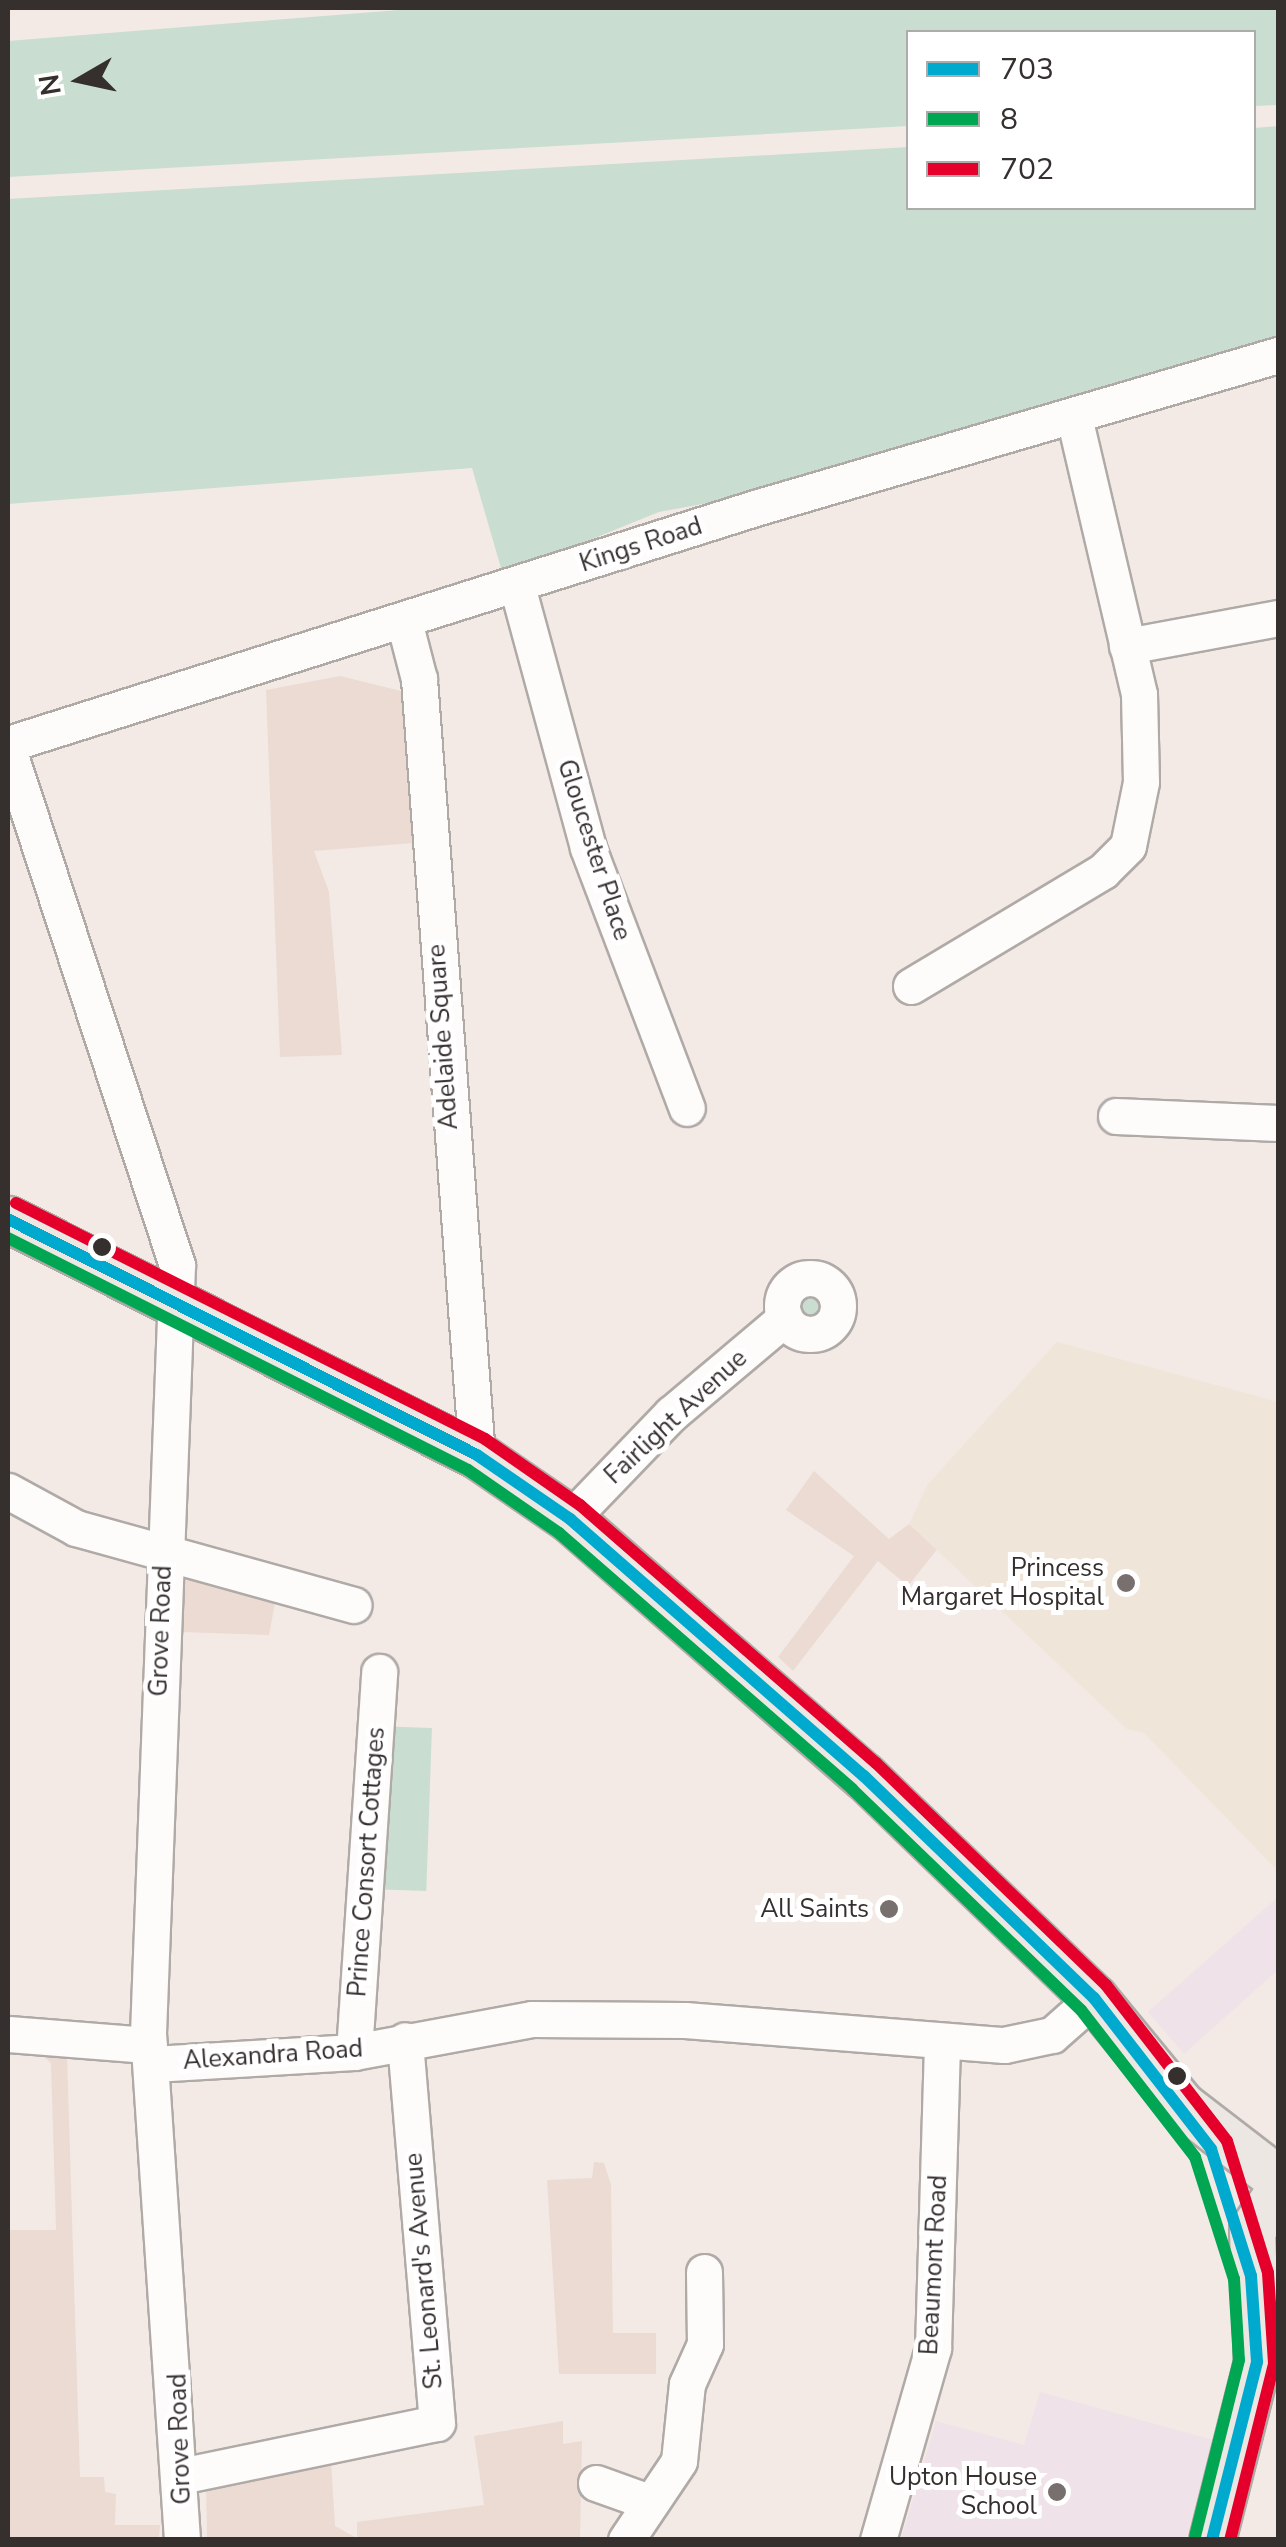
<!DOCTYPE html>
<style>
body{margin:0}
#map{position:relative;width:1286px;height:2547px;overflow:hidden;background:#f3eae6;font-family:"Nunito Sans",sans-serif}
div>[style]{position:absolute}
.built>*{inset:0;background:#ebdbd3}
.education>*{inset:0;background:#f0e2e9}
.medical>*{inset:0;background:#efe5d8}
.green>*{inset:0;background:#c9ded0;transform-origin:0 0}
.round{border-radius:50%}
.roads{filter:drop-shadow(2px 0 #b0aaa7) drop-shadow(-2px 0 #b0aaa7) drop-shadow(0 2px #b0aaa7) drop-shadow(0 -2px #b0aaa7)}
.minor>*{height:35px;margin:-17.5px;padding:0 17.5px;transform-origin:17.5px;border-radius:17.5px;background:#fdfcfb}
.minor>.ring{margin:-17.5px;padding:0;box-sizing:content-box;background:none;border:35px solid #fdfcfb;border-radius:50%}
.major>*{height:45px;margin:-22.5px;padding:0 22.5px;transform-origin:22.5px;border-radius:22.5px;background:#ece7e3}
.bus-1>*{height:12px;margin:-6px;padding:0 6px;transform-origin:6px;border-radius:6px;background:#00a9ce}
.bus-2>*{height:12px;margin:-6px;padding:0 6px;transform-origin:6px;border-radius:6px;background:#00a651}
.bus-3>*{height:12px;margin:-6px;padding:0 6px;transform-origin:6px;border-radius:6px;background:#e4002b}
.dots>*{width:28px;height:28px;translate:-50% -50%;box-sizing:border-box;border:5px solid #fff;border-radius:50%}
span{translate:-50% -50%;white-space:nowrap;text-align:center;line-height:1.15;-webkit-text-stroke:10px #fff;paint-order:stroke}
.street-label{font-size:25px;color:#352f2d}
.poi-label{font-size:25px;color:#352f2d}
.right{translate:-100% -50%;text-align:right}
.frame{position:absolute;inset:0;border:10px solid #352f2d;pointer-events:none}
.legend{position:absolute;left:906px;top:30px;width:350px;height:180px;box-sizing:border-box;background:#fff;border:2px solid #aeacab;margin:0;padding:12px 18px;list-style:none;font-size:30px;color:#352f2d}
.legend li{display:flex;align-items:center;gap:20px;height:50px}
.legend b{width:50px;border:2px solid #aeacab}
.north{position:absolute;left:30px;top:30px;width:100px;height:100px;-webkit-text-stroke:8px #fff;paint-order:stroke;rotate:261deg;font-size:28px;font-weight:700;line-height:40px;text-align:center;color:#352f2d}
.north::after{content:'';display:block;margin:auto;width:35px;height:45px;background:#352f2d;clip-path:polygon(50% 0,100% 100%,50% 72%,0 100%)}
</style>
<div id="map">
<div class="built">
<div style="clip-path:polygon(340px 676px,401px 691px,414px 843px,314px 851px,329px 892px,342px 1055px,280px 1057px,266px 690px)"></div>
<div style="clip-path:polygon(814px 1471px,889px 1539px,909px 1524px,939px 1547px,908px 1586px,878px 1561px,793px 1671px,778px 1657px,854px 1556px,786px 1510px)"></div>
<div style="clip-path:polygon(199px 1569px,277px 1592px,269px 1635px,181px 1632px,182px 1585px)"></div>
<div style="clip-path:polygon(37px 2051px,67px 2054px,80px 2477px,104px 2477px,105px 2492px,116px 2494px,115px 2525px,160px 2525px,159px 2539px,8px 2540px,8px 2230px,56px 2230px,51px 2063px)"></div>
<div style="clip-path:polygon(594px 2162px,604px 2163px,611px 2185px,613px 2333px,656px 2333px,656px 2374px,559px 2374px,547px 2180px,592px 2178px)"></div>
<div style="clip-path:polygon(563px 2421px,563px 2444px,582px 2441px,580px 2539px,207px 2539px,206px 2480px,331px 2460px,335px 2526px,357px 2538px,357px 2522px,484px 2505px,474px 2436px)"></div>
</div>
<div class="education">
<div style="clip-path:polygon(1278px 1897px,1278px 1970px,1184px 2054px,1148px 2012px)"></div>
<div style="clip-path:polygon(1040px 2392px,1213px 2440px,1186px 2539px,901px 2539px,936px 2421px,1024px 2445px)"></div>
</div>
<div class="medical">
<div style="clip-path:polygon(1057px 1342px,1278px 1402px,1278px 1871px,1144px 1733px,1127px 1729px,909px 1524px,928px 1484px)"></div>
</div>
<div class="green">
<div style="clip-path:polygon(424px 8px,1278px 8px,1278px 105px,1254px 106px,1254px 32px,908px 32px,908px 126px,8px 177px,8px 41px)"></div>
<div style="clip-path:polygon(1278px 126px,1278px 339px,751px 495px,659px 512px,503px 575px,472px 468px,8px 504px,8px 199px,908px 147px,908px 208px,1254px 208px,1254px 128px)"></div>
<div class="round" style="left:795px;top:1295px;width:32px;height:32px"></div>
<div style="left:374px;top:1726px;width:58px;height:163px;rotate:2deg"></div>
</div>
<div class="roads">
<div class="minor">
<div style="left:517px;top:586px;width:271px;rotate:74.8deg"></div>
<div style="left:588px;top:848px;width:278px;rotate:69.2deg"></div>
<div style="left:404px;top:621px;width:60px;rotate:75.5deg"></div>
<div style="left:419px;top:679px;width:778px;rotate:85.73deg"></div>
<div style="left:1127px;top:646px;width:154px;rotate:-10.5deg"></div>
<div style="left:8px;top:744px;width:783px;rotate:-17.53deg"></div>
<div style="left:755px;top:508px;width:545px;rotate:-16.31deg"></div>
<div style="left:8px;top:749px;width:543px;rotate:71.87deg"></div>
<div style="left:177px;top:1265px;width:769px;rotate:92.16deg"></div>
<div style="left:148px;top:2033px;width:508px;rotate:86.16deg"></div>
<div style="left:911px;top:986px;width:224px;rotate:-30.9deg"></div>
<div style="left:1103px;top:871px;width:35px;rotate:-45deg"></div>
<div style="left:1128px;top:846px;width:65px;rotate:-78.5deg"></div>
<div style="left:1141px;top:782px;width:88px;rotate:-91.3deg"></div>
<div style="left:1139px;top:694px;width:285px;rotate:-103.2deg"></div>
<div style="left:1116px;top:1116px;width:162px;rotate:2.5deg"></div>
<div class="ring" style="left:782px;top:1278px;width:21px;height:21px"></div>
<div style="left:8px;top:1491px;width:77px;rotate:28.6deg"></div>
<div style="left:76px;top:1528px;width:288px;rotate:15.5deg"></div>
<div style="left:570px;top:1519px;width:146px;rotate:-46.1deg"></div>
<div style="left:671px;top:1414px;width:149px;rotate:-40.1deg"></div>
<div style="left:8px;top:2034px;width:141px;rotate:4.5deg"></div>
<div style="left:354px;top:2052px;width:381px;rotate:-86.2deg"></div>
<div style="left:153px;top:2064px;width:201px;rotate:-3.4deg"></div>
<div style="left:354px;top:2052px;width:181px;rotate:-10.5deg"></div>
<div style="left:532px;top:2019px;width:153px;rotate:0.4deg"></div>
<div style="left:685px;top:2020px;width:320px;rotate:4.5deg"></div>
<div style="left:1004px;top:2045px;width:49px;rotate:-11.8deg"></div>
<div style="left:1052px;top:2035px;width:56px;rotate:-41.4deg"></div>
<div style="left:185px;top:2475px;width:257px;rotate:-11.7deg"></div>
<div style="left:437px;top:2423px;width:384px;rotate:-94.8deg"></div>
<div style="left:596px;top:2483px;width:56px;rotate:19.7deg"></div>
<div style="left:626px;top:2540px;width:95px;rotate:-56.1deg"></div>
<div style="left:679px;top:2461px;width:77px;rotate:-84.1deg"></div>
<div style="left:687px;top:2384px;width:44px;rotate:-65.8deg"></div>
<div style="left:705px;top:2344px;width:72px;rotate:-90.8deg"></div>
<div style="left:878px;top:2540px;width:200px;rotate:-74deg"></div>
<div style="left:933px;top:2348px;width:305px;rotate:-88.3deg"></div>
</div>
<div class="major">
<div style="left:8px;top:1219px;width:525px;rotate:26.71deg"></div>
<div style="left:477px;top:1455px;width:113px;rotate:34.5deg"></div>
<div style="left:570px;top:1519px;width:390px;rotate:41.2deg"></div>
<div style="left:864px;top:1776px;width:320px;rotate:44deg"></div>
<div style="left:1094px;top:1998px;width:139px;rotate:50.6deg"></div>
<div style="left:1182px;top:2105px;width:121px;rotate:37.6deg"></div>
<div style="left:1212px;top:2540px;width:184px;rotate:-75.8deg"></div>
<div style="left:1257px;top:2362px;width:132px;rotate:-92.2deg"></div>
<div style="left:1252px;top:2230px;width:46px;rotate:-55.6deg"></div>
</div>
</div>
<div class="bus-1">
<div style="left:8px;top:1219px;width:525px;rotate:26.71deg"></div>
<div style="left:477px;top:1455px;width:113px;rotate:34.5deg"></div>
<div style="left:570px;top:1519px;width:390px;rotate:41.2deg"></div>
<div style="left:864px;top:1776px;width:320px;rotate:44deg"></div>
<div style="left:1094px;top:1998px;width:191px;rotate:52.2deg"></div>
<div style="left:1211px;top:2149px;width:133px;rotate:72.5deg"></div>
<div style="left:1251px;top:2276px;width:86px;rotate:86deg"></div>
<div style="left:1257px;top:2362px;width:184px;rotate:104.2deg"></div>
</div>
<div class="bus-2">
<div style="left:8px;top:1238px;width:515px;rotate:26.76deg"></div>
<div style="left:468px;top:1470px;width:111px;rotate:34.7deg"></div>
<div style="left:559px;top:1533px;width:389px;rotate:41.1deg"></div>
<div style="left:852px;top:1789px;width:318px;rotate:44deg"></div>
<div style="left:1081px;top:2010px;width:186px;rotate:52.2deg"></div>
<div style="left:1195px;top:2157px;width:128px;rotate:72.3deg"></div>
<div style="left:1234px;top:2279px;width:81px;rotate:86.5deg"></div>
<div style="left:1239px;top:2360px;width:181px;rotate:104deg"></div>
</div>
<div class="bus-3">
<div style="left:16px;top:1203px;width:525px;rotate:26.71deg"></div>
<div style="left:485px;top:1439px;width:116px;rotate:34.8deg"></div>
<div style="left:580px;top:1505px;width:393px;rotate:41.1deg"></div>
<div style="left:876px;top:1763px;width:320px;rotate:44deg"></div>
<div style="left:1106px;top:1985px;width:197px;rotate:52.2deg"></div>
<div style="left:1227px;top:2141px;width:138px;rotate:72.7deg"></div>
<div style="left:1268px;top:2273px;width:91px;rotate:86.2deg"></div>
<div style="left:1274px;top:2364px;width:181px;rotate:104deg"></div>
</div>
<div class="dots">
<div style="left:102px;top:1247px;background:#352f2d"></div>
<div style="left:1126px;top:1583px;background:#78706e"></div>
<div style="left:889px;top:1909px;background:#78706e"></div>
<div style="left:1177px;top:2076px;background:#352f2d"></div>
<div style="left:1057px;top:2492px;background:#78706e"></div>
</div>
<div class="street-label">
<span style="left:641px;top:545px;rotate:-18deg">Kings Road</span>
<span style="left:594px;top:850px;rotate:72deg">Gloucester Place</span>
<span style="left:443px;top:1037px;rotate:-94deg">Adelaide Square</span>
<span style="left:676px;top:1417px;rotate:-43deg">Fairlight Avenue</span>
<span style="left:161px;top:1631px;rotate:-88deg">Grove Road</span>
<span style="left:367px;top:1862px;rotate:-86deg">Prince Consort Cottages</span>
<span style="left:273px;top:2055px;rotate:-4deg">Alexandra Road</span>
<span style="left:934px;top:2265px;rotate:-87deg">Beaumont Road</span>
<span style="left:424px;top:2271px;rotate:-95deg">St. Leonard's Avenue</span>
<span style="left:180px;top:2439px;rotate:-92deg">Grove Road</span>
</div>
<div class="poi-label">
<span class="right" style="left:1104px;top:1583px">Princess<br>Margaret Hospital</span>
<span class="right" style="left:869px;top:1909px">All Saints</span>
<span class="right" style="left:1037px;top:2492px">Upton House<br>School</span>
</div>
<div class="frame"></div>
<ul class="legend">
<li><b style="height:12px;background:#00a9ce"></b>703</li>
<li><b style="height:12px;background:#00a651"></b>8</li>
<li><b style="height:12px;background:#e4002b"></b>702</li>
</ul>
<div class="north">N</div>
</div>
